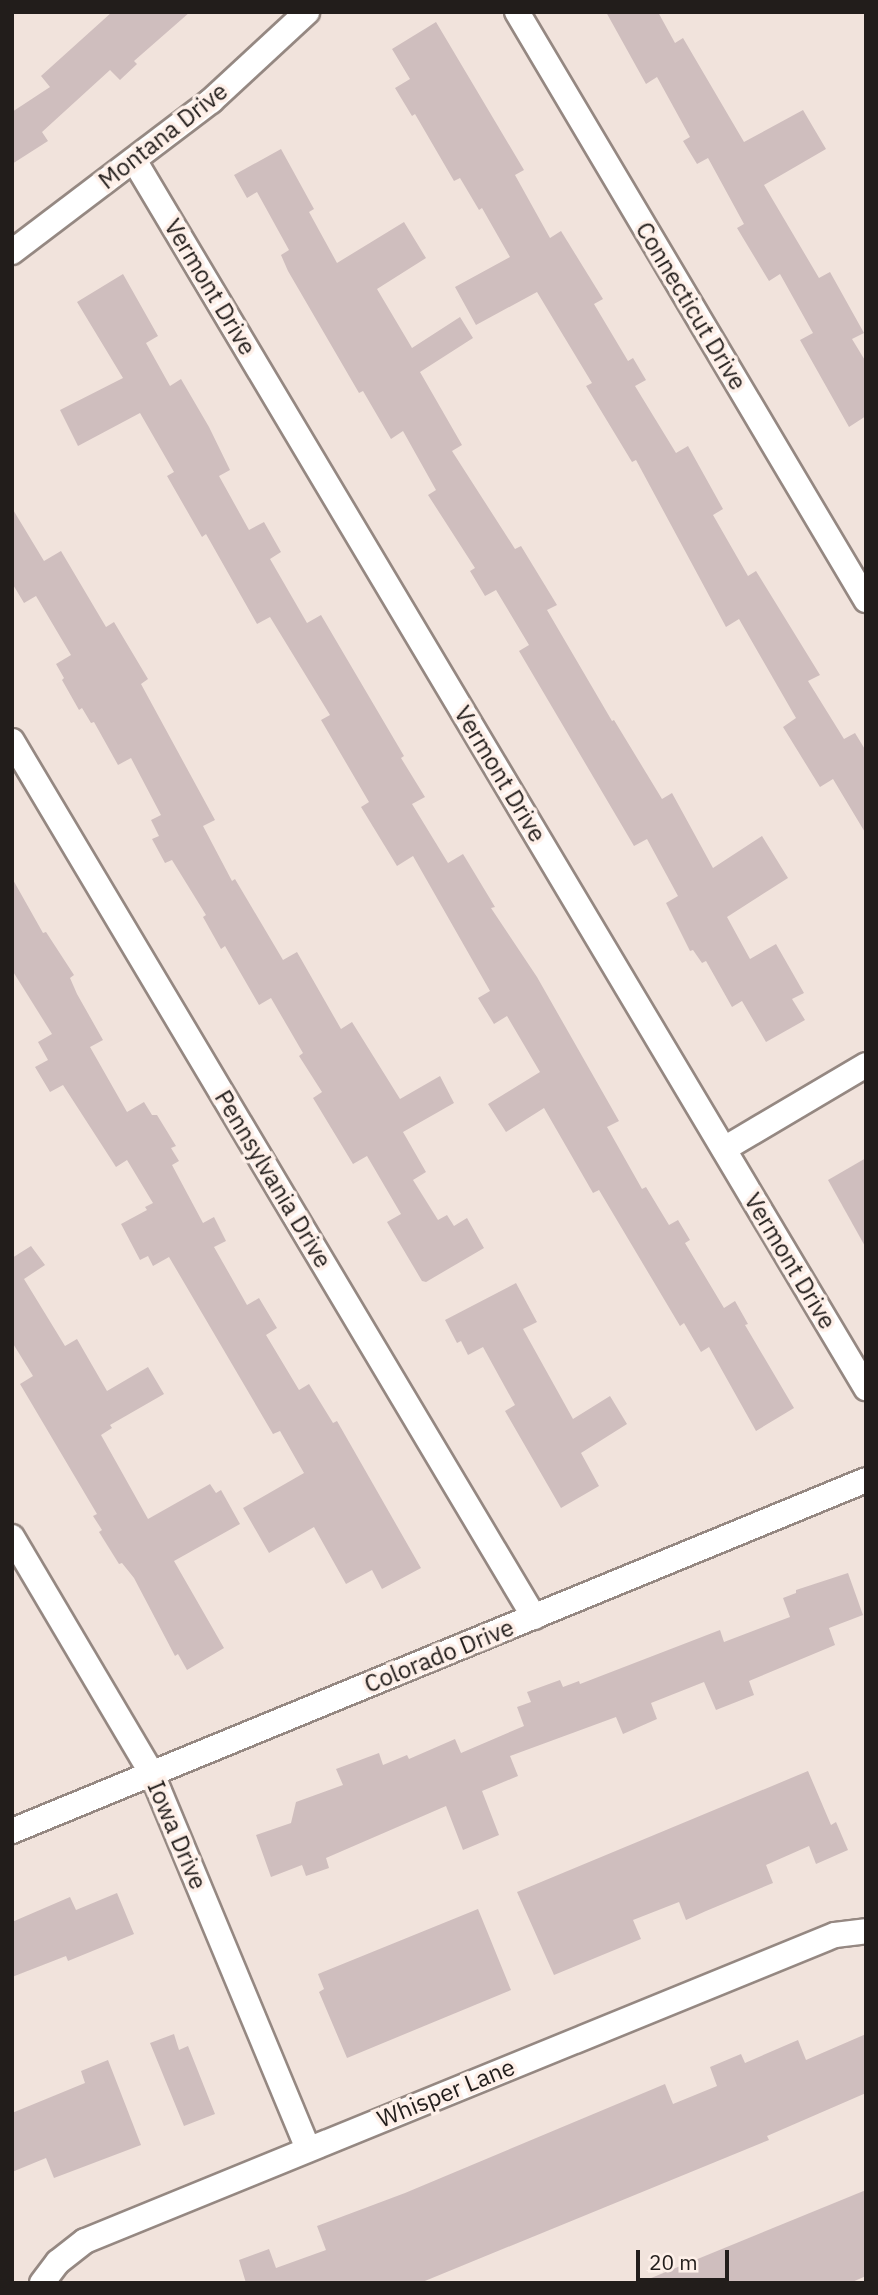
<!DOCTYPE html>
<style>
body{margin:0}
#map{position:relative;width:878px;height:2295px;overflow:hidden;background:#f1e3dc;font-family:"IBM Plex Sans",sans-serif}
div>[style]{position:absolute}
.building>*{inset:0;background:#cfbebe}
.roads{filter:drop-shadow(2px 0 #958882) drop-shadow(-2px 0 #958882) drop-shadow(0 2px #958882) drop-shadow(0 -2px #958882)}
.street>*{height:24px;margin:-12px;padding:0 12px;transform-origin:12px;border-radius:12px;background:#fff}
span{translate:-50% -50%;white-space:nowrap;text-align:center;line-height:1.15;-webkit-text-stroke:7px #fef0e9;paint-order:stroke}
.street-label{font-size:24px;color:#221d1b}
.frame{position:absolute;inset:0;border:14px solid #221d1b;pointer-events:none}
.scale{position:absolute;left:636px;top:2250px;width:93px;height:32px;box-sizing:border-box;border:4px solid #221d1b;border-top:0;padding-left:9px;font-size:21px;line-height:24px;white-space:nowrap;color:#221d1b;-webkit-text-stroke:5px #fef0e9;paint-order:stroke}
</style>
<div id="map">
<div class="building">
<div style="clip-path:polygon(112px 12px,190px 12px,134px 61px,137px 64px,120px 80px,110px 70px,42px 132px,48px 141px,12px 164px,12px 112px,50px 87px,41px 76px)"></div>
<div style="clip-path:polygon(606px 12px,658px 12px,675px 43px,683px 38px,744px 142px,803px 110px,826px 149px,764px 185px,819px 278px,830px 272px,864px 333px,852px 339px,866px 362px,866px 416px,849px 427px,800px 340px,813px 333px,780px 274px,769px 281px,737px 228px,744px 224px,708px 158px,697px 164px,683px 141px,690px 137px,657px 77px,646px 84px)"></div>
<div style="clip-path:polygon(436px 22px,524px 170px,515px 175px,550px 238px,561px 231px,603px 299px,594px 304px,628px 361px,633px 358px,646px 380px,635px 386px,676px 453px,688px 446px,723px 509px,713px 515px,748px 576px,756px 571px,820px 675px,808px 681px,844px 739px,855px 733px,866px 751px,866px 834px,833px 779px,820px 787px,783px 727px,796px 718px,739px 619px,726px 627px,636px 460px,632px 462px,586px 386px,592px 383px,537px 292px,476px 325px,455px 287px,510px 257px,482px 208px,479px 210px,460px 178px,454px 181px,415px 114px,412px 116px,395px 88px,410px 79px,392px 49px)"></div>
<div style="clip-path:polygon(281px 149px,314px 209px,309px 212px,337px 263px,404px 222px,426px 258px,377px 289px,412px 348px,460px 317px,473px 338px,420px 372px,462px 445px,452px 451px,515px 549px,521px 546px,557px 605px,547px 610px,612px 721px,614px 720px,662px 799px,672px 793px,713px 868px,762px 836px,788px 878px,727px 917px,750px 959px,776px 944px,804px 993px,792px 999px,805px 1020px,766px 1042px,742px 1001px,732px 1007px,706px 961px,702px 963px,693px 950px,690px 951px,666px 903px,678px 896px,647px 839px,634px 846px,519px 651px,529px 645px,496px 590px,485px 596px,470px 571px,475px 568px,428px 495px,436px 490px,403px 431px,391px 439px,363px 391px,359px 393px,288px 271px,281px 255px,289px 250px,257px 192px,247px 198px,234px 175px)"></div>
<div style="clip-path:polygon(123px 274px,158px 336px,146px 343px,170px 386px,181px 379px,209px 427px,230px 470px,219px 476px,249px 530px,264px 522px,281px 552px,270px 559px,307px 623px,321px 615px,404px 756px,401px 758px,425px 797px,412px 804px,448px 863px,463px 854px,495px 907px,491px 908px,537px 977px,619px 1121px,607px 1127px,642px 1189px,646px 1187px,669px 1225px,678px 1220px,690px 1240px,685px 1243px,724px 1308px,735px 1301px,748px 1324px,745px 1325px,794px 1408px,756px 1431px,709px 1347px,701px 1352px,684px 1323px,680px 1326px,599px 1190px,593px 1193px,544px 1108px,506px 1132px,488px 1104px,540px 1072px,507px 1016px,494px 1024px,478px 998px,490px 991px,413px 856px,397px 866px,361px 807px,369px 802px,321px 720px,330px 715px,270px 617px,257px 624px,206px 534px,202px 537px,167px 476px,174px 472px,140px 413px,78px 446px,60px 410px,123px 378px,77px 302px)"></div>
<div style="clip-path:polygon(12px 508px,44px 561px,61px 551px,106px 627px,114px 622px,148px 679px,141px 684px,215px 820px,203px 826px,232px 881px,235px 879px,283px 960px,297px 952px,341px 1029px,352px 1022px,400px 1099px,440px 1076px,454px 1103px,403px 1132px,426px 1172px,413px 1180px,438px 1220px,447px 1215px,454px 1226px,467px 1218px,484px 1248px,426px 1282px,422px 1281px,387px 1222px,401px 1214px,367px 1156px,353px 1164px,313px 1098px,322px 1092px,299px 1056px,303px 1053px,271px 998px,259px 1005px,225px 946px,221px 949px,203px 917px,206px 915px,172px 860px,165px 863px,152px 839px,159px 836px,151px 820px,161px 815px,131px 758px,118px 765px,94px 722px,91px 723px,82px 708px,79px 710px,62px 680px,64px 678px,56px 664px,71px 655px,36px 596px,24px 603px,12px 583px)"></div>
<div style="clip-path:polygon(12px 878px,43px 933px,46px 932px,74px 975px,70px 978px,77px 994px,103px 1040px,90px 1047px,127px 1112px,144px 1102px,152px 1115px,157px 1115px,176px 1146px,171px 1148px,179px 1161px,172px 1165px,203px 1223px,214px 1217px,226px 1241px,214px 1247px,247px 1305px,259px 1298px,277px 1328px,266px 1335px,299px 1390px,309px 1384px,333px 1423px,337px 1421px,421px 1568px,382px 1589px,372px 1570px,346px 1584px,314px 1527px,269px 1553px,243px 1508px,304px 1473px,280px 1431px,273px 1434px,169px 1257px,153px 1266px,148px 1256px,140px 1260px,121px 1224px,147px 1210px,145px 1207px,153px 1203px,127px 1160px,116px 1167px,63px 1085px,50px 1092px,35px 1067px,48px 1060px,38px 1042px,52px 1034px,12px 970px)"></div>
<div style="clip-path:polygon(866px 1158px,866px 1248px,828px 1180px)"></div>
<div style="clip-path:polygon(31px 1246px,45px 1265px,24px 1279px,65px 1346px,77px 1339px,107px 1391px,148px 1367px,164px 1394px,110px 1425px,112px 1428px,101px 1435px,148px 1519px,210px 1484px,216px 1493px,221px 1490px,240px 1524px,174px 1561px,224px 1648px,187px 1670px,178px 1654px,175px 1656px,134px 1578px,122px 1563px,119px 1564px,99px 1532px,102px 1530px,93px 1516px,97px 1514px,20px 1384px,33px 1376px,12px 1342px,12px 1258px)"></div>
<div style="clip-path:polygon(516px 1283px,537px 1322px,523px 1329px,573px 1419px,610px 1396px,627px 1424px,581px 1453px,599px 1486px,561px 1508px,505px 1411px,515px 1405px,483px 1347px,468px 1355px,461px 1341px,457px 1343px,445px 1320px)"></div>
<div style="clip-path:polygon(848px 1573px,863px 1615px,829px 1628px,835px 1645px,749px 1681px,754px 1695px,716px 1710px,704px 1682px,651px 1703px,657px 1719px,623px 1734px,616px 1717px,510px 1756px,518px 1776px,482px 1791px,499px 1835px,463px 1850px,446px 1806px,326px 1858px,329px 1868px,306px 1876px,302px 1865px,271px 1877px,256px 1835px,291px 1823px,296px 1802px,343px 1785px,336px 1769px,379px 1753px,383px 1765px,407px 1755px,409px 1759px,455px 1739px,461px 1753px,524px 1726px,517px 1707px,531px 1702px,527px 1692px,560px 1680px,563px 1687px,579px 1681px,580px 1684px,720px 1630px,724px 1642px,790px 1617px,783px 1598px,796px 1593px,796px 1590px)"></div>
<div style="clip-path:polygon(808px 1771px,831px 1825px,836px 1822px,848px 1850px,816px 1864px,809px 1846px,766px 1865px,773px 1883px,706px 1911px,686px 1920px,679px 1902px,633px 1920px,641px 1939px,554px 1975px,517px 1892px)"></div>
<div style="clip-path:polygon(117px 1893px,134px 1934px,68px 1961px,66px 1956px,12px 1977px,12px 1922px,70px 1897px,76px 1910px)"></div>
<div style="clip-path:polygon(478px 1909px,511px 1990px,347px 2058px,319px 1992px,324px 1989px,318px 1974px)"></div>
<div style="clip-path:polygon(174px 2034px,179px 2050px,188px 2046px,215px 2114px,184px 2126px,150px 2043px)"></div>
<div style="clip-path:polygon(866px 2034px,866px 2093px,767px 2136px,769px 2140px,420px 2283px,246px 2283px,239px 2260px,269px 2249px,276px 2268px,326px 2250px,317px 2226px,405px 2193px,665px 2084px,673px 2104px,717px 2086px,710px 2067px,741px 2054px,745px 2063px,798px 2040px,806px 2060px)"></div>
<div style="clip-path:polygon(108px 2060px,141px 2145px,54px 2178px,46px 2158px,12px 2172px,12px 2113px,85px 2083px,81px 2071px)"></div>
<div style="clip-path:polygon(866px 2190px,866px 2276px,850px 2283px,639px 2283px)"></div>
</div>
<div class="roads">
<div class="street">
<div style="left:517px;top:12px;width:684px;rotate:59.31deg"></div>
<div style="left:134px;top:160px;width:1430px;rotate:59.2deg"></div>
<div style="left:12px;top:252px;width:250px;rotate:-37.2deg"></div>
<div style="left:211px;top:101px;width:131px;rotate:-42.8deg"></div>
<div style="left:12px;top:741px;width:1020px;rotate:59.21deg"></div>
<div style="left:724px;top:1149px;width:165px;rotate:-30.6deg"></div>
<div style="left:12px;top:1537px;width:275px;rotate:59.4deg"></div>
<div style="left:152px;top:1774px;width:406px;rotate:67.4deg"></div>
<div style="left:12px;top:1831px;width:923px;rotate:-22.34deg"></div>
<div style="left:42px;top:2283px;width:26px;rotate:-53deg"></div>
<div style="left:58px;top:2262px;width:34px;rotate:-38deg"></div>
<div style="left:85px;top:2241px;width:810px;rotate:-22.2deg"></div>
<div style="left:835px;top:1935px;width:31px;rotate:-7deg"></div>
</div>
</div>
<div class="street-label">
<span style="left:163px;top:136px;rotate:-38deg">Montana Drive</span>
<span style="left:210px;top:287px;rotate:59deg">Vermont Drive</span>
<span style="left:691px;top:306px;rotate:59deg">Connecticut Drive</span>
<span style="left:500px;top:774px;rotate:59deg">Vermont Drive</span>
<span style="left:273px;top:1179px;rotate:59deg">Pennsylvania Drive</span>
<span style="left:790px;top:1261px;rotate:59deg">Vermont Drive</span>
<span style="left:439px;top:1656px;rotate:-22deg">Colorado Drive</span>
<span style="left:177px;top:1835px;rotate:67deg">Iowa Drive</span>
<span style="left:446px;top:2093px;rotate:-22deg">Whisper Lane</span>
</div>
<div class="frame"></div>
<div class="scale">20 m</div>
</div>
